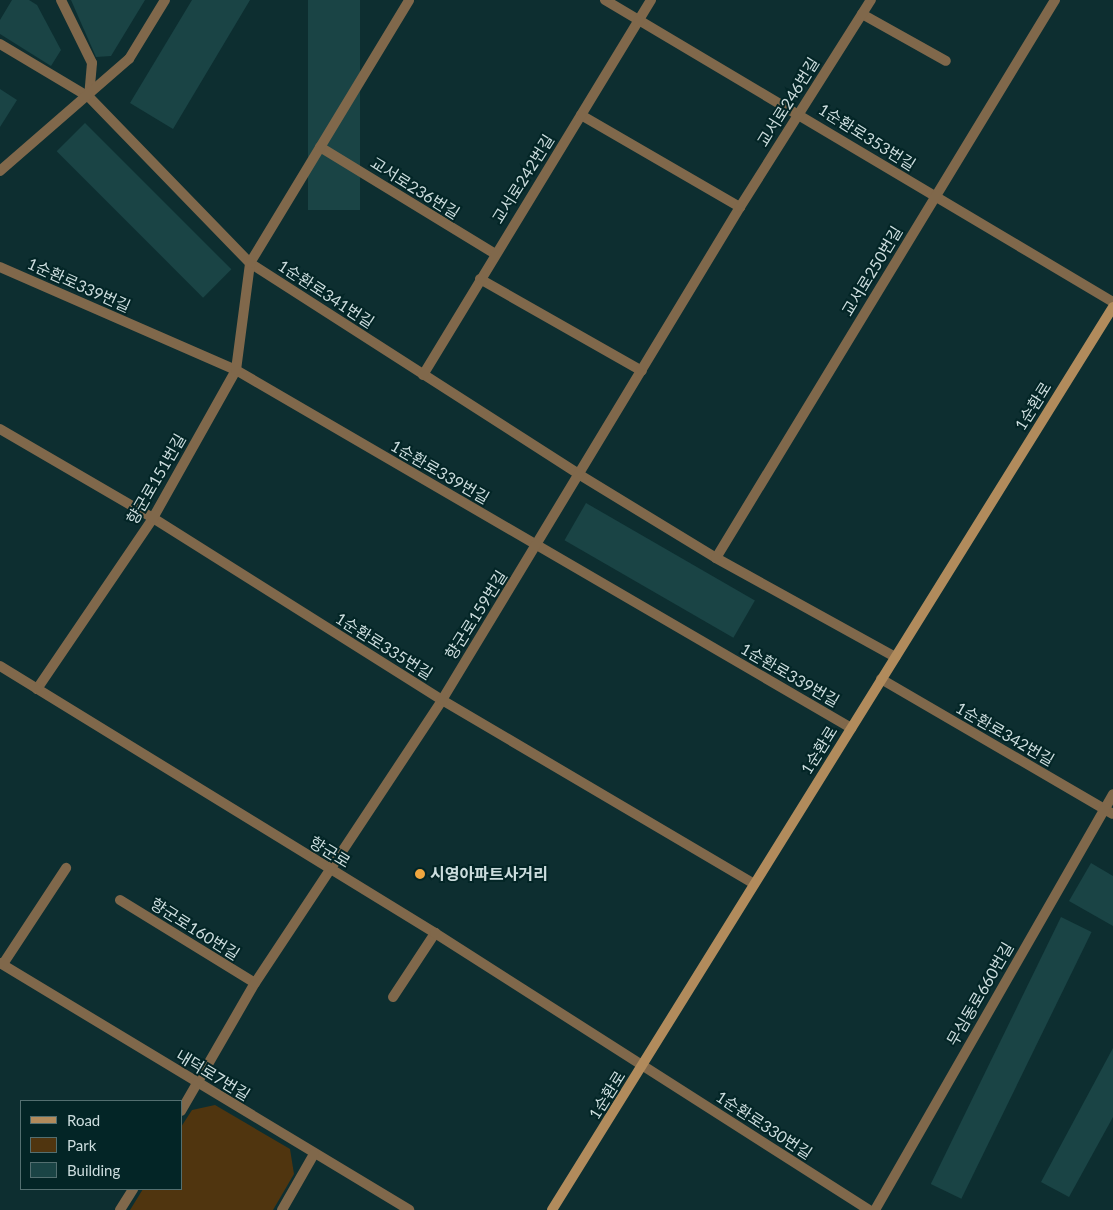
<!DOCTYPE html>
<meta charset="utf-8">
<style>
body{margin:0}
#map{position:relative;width:1113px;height:1210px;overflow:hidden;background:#0d2e30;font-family:Lato,"Noto Sans KR",sans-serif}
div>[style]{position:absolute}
.green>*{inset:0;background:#50350f}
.building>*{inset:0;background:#1a4445;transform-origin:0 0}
.service>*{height:10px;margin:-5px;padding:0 5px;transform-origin:5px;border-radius:5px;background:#80684b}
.minor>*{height:10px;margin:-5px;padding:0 5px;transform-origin:5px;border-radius:5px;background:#80684b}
.tertiary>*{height:10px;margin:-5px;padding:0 5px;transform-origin:5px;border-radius:5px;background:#80684b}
.secondary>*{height:10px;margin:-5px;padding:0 5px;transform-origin:5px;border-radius:5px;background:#b18b5c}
.dots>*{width:14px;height:14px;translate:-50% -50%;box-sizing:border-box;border:2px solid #032526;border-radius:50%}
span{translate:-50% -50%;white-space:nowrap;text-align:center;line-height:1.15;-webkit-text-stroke:4px #032526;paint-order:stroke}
.street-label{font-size:16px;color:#ccddde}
.poi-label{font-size:16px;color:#ccddde;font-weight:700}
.left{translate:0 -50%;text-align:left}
.legend{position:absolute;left:20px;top:1100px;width:162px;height:90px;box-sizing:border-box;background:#032526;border:1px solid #536f70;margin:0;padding:6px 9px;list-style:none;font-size:15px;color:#ccddde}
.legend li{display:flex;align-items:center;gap:10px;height:25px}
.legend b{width:25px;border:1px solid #536f70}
</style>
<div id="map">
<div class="green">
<div style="clip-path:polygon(215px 1105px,290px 1149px,294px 1174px,273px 1210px,130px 1210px,143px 1189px,181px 1189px,181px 1127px,192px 1110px)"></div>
</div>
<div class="building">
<div style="clip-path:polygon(12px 0,29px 0,37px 5px,61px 50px,51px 66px,0 34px,0 20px)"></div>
<div style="clip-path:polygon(71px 0,145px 0,111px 56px,96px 57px)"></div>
<div style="clip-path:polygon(192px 0,250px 0,173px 129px,130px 103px)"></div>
<div style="left:308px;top:0;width:52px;height:210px"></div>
<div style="clip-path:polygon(0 89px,17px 100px,0 127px)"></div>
<div style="left:85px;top:123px;width:207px;height:40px;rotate:45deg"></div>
<div style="left:586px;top:503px;width:195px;height:43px;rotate:30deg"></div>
<div style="clip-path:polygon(1091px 863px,1113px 876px,1113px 926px,1069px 901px)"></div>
<div style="left:1061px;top:917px;width:34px;height:297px;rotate:26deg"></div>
<div style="clip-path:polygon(1113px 1048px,1113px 1117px,1069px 1197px,1041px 1182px)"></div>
</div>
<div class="service">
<div style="left:862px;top:14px;width:96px;rotate:29.2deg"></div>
<div style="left:480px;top:279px;width:186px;rotate:29.6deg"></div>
<div style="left:3px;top:964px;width:115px;rotate:-56.7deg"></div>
<div style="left:393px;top:997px;width:77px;rotate:-56.7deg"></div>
</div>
<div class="minor">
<div style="left:61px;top:0;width:70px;rotate:63.8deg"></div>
<div style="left:92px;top:63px;width:34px;rotate:95deg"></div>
<div style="left:605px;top:0;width:591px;rotate:30.73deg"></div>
<div style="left:0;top:44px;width:104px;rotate:30.8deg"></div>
<div style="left:89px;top:97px;width:231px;rotate:45.9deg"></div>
<div style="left:250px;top:263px;width:392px;rotate:32.7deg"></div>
<div style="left:580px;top:475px;width:159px;rotate:31.4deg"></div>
<div style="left:716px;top:558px;width:205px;rotate:28.9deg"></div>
<div style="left:581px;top:115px;width:184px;rotate:30.1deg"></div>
<div style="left:320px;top:147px;width:205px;rotate:31.4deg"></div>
<div style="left:0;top:171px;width:171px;rotate:-41deg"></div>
<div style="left:129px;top:59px;width:69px;rotate:-58.6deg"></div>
<div style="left:0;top:267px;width:257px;rotate:23.6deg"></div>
<div style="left:236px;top:370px;width:712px;rotate:30.2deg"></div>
<div style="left:423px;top:375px;width:439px;rotate:-58.7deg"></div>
<div style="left:0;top:429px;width:177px;rotate:30.2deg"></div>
<div style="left:153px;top:518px;width:342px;rotate:32.2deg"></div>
<div style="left:442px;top:700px;width:362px;rotate:30.5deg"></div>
<div style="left:716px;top:558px;width:653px;rotate:-58.72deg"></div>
<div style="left:881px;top:679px;width:268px;rotate:30.2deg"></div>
<div style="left:37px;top:689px;width:207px;rotate:-55.8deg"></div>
<div style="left:153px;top:518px;width:170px;rotate:-60.7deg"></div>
<div style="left:236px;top:370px;width:108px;rotate:-82.5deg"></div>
<div style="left:250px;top:263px;width:307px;rotate:-58.8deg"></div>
<div style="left:120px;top:900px;width:158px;rotate:31.6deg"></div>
<div style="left:0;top:963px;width:478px;rotate:31.1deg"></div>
<div style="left:181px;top:1111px;width:148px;rotate:-60deg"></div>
<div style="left:255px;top:983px;width:339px;rotate:-56.5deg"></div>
<div style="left:442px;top:700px;width:576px;rotate:-58.85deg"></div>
<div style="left:740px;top:207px;width:245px;rotate:-57.7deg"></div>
<div style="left:120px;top:1210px;width:25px;rotate:-58deg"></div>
<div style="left:282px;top:1210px;width:64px;rotate:-60.3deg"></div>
<div style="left:875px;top:1210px;width:479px;rotate:-60.2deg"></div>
</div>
<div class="tertiary">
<div style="left:0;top:666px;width:510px;rotate:31.54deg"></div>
<div style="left:435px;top:933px;width:515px;rotate:32.55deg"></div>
</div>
<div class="secondary">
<div style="left:552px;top:1210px;width:1063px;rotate:-58.15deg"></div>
</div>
<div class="dots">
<div style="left:420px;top:874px;background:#f0a63f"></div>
</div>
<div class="street-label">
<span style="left:788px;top:102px;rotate:-58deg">교서로246번길</span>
<span style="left:867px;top:137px;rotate:32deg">1순환로353번길</span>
<span style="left:523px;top:179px;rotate:-58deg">교서로242번길</span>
<span style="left:415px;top:188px;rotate:32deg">교서로236번길</span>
<span style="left:872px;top:271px;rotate:-59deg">교서로250번길</span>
<span style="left:79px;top:285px;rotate:24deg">1순환로339번길</span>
<span style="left:326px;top:294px;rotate:33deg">1순환로341번길</span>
<span style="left:1033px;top:406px;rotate:-58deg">1순환로</span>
<span style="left:440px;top:472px;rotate:30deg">1순환로339번길</span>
<span style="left:156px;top:479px;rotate:-60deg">향군로151번길</span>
<span style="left:476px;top:615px;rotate:-58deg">향군로159번길</span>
<span style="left:384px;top:646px;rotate:32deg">1순환로335번길</span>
<span style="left:790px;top:675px;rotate:30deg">1순환로339번길</span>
<span style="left:1005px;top:734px;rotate:30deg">1순환로342번길</span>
<span style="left:819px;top:750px;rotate:-58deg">1순환로</span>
<span style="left:330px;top:852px;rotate:31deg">향군로</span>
<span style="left:195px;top:929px;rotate:32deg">향군로160번길</span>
<span style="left:980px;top:994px;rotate:-60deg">무심동로660번길</span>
<span style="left:213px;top:1075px;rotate:31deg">내덕로7번길</span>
<span style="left:607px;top:1095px;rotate:-58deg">1순환로</span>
<span style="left:764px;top:1125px;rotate:33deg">1순환로330번길</span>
</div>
<div class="poi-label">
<span class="left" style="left:430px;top:874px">시영아파트사거리</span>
</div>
<ul class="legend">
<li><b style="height:6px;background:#b18b5c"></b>Road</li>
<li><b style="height:14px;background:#50350f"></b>Park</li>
<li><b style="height:14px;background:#1a4445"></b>Building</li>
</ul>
</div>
